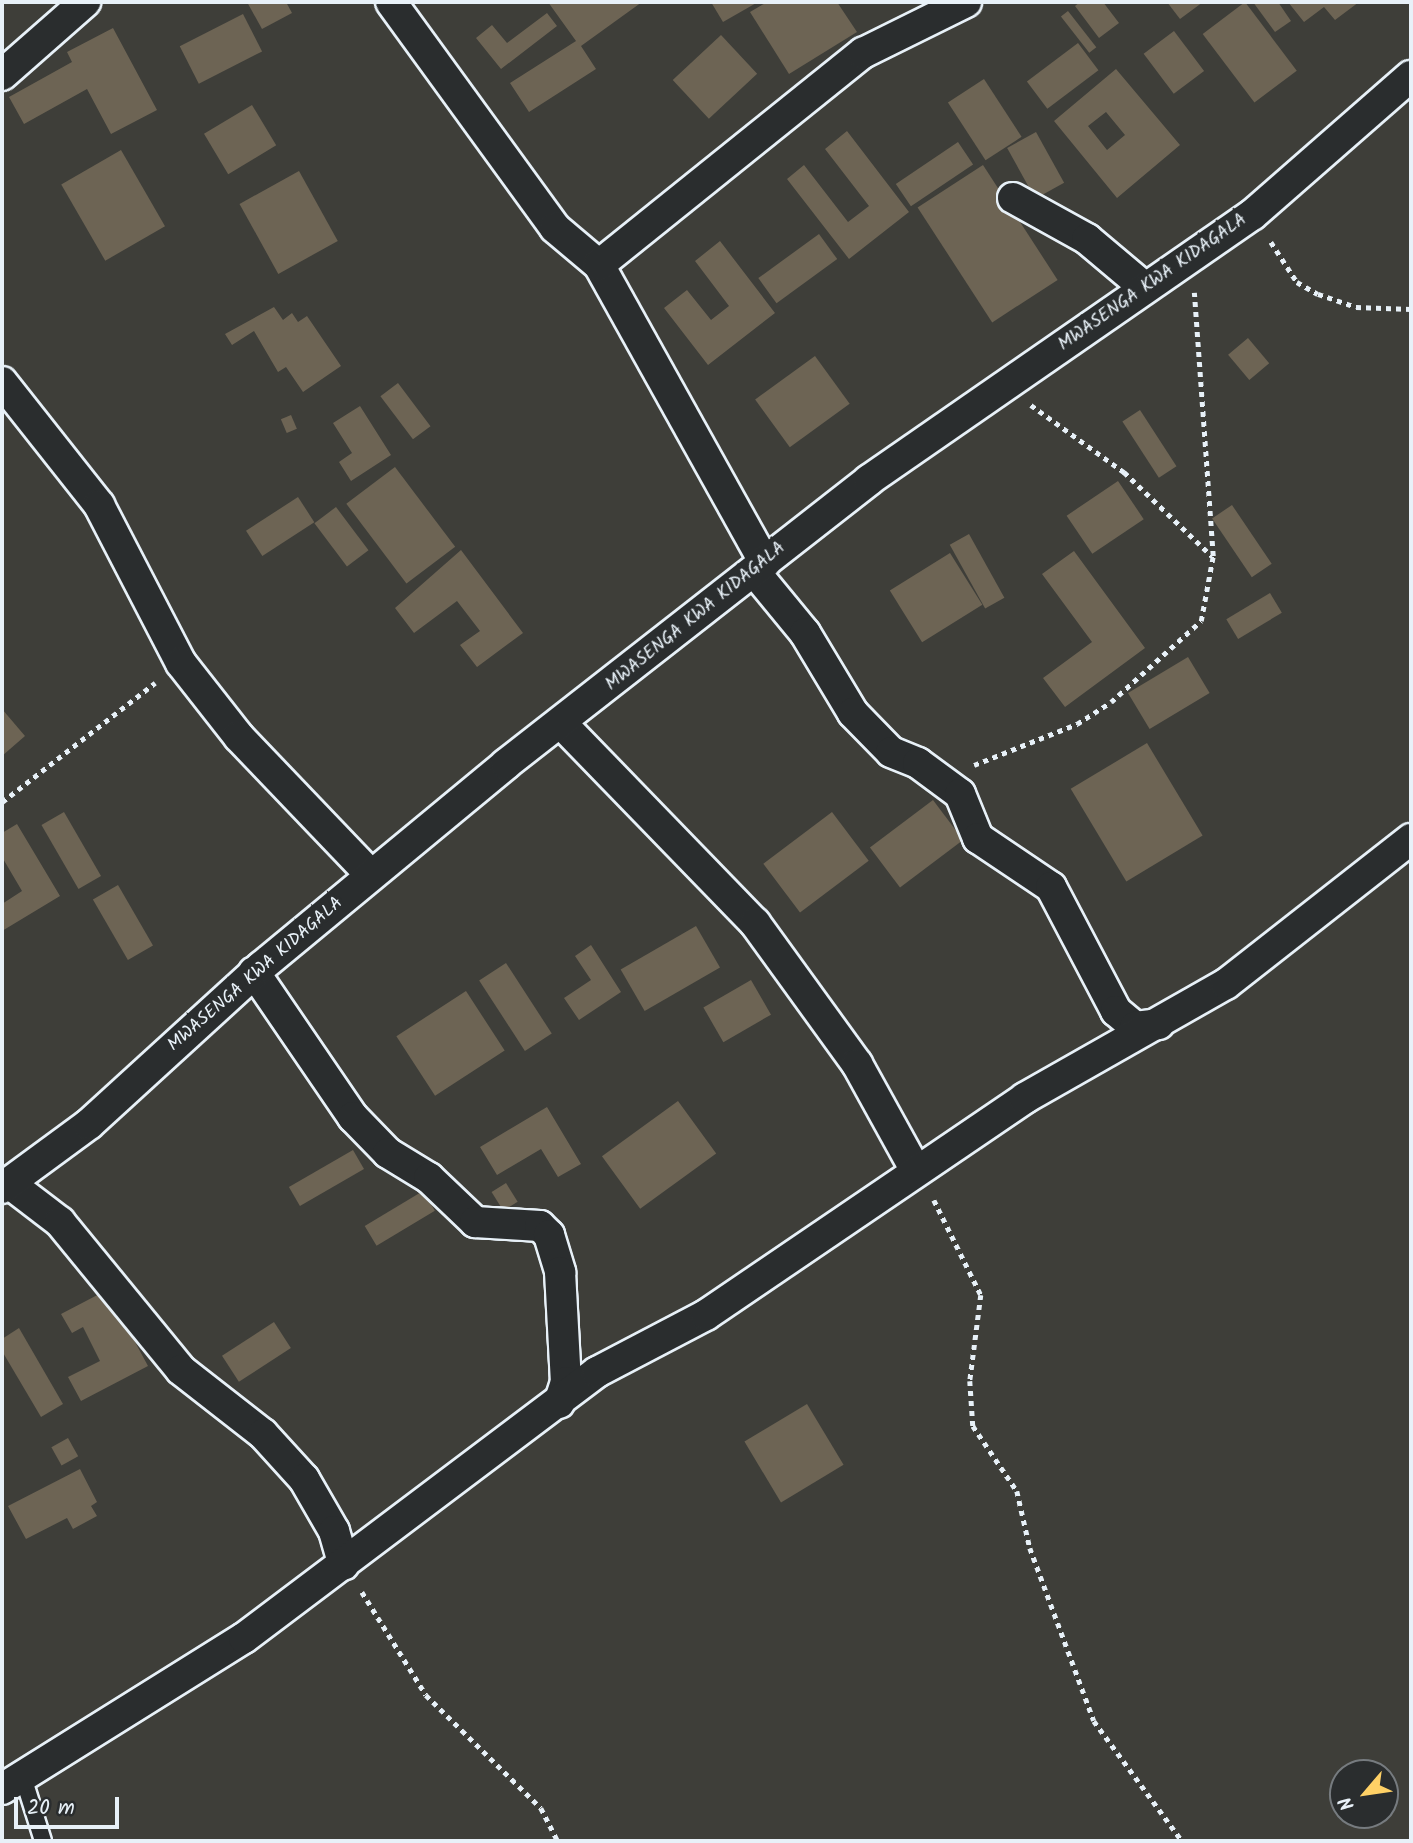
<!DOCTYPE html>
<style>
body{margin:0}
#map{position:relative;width:1413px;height:1843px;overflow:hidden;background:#3e3e39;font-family:Kalam,sans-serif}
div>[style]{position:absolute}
.building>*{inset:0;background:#6d6454;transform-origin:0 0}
.path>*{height:4.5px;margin-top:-2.25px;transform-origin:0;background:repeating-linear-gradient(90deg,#e8f1f8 0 5px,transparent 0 10px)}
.roads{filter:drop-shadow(2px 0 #e8f1f8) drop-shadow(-2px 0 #e8f1f8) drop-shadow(0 2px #e8f1f8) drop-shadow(0 -2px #e8f1f8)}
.lane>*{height:16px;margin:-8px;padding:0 8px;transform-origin:8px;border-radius:8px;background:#2a2d2e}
.street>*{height:30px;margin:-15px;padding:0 15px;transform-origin:15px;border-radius:15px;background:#2a2d2e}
span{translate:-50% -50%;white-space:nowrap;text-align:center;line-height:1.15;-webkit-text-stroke:6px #2a2d2e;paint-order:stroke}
.street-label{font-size:18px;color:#e8f1f8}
.frame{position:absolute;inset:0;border:4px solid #e8f1f8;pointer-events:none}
.north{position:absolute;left:1329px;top:1759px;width:70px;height:70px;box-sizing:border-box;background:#2a2d2e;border:2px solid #767b7f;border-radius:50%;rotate:241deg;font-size:19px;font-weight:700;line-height:28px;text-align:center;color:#e8f1f8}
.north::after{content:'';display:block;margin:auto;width:24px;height:32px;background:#ffd166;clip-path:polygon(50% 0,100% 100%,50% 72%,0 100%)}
.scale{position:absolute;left:14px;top:1797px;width:105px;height:32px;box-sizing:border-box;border:4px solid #e8f1f8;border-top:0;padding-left:9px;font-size:21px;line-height:24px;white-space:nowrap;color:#e8f1f8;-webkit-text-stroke:5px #2a2d2e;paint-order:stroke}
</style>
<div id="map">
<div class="building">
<div style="clip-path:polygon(247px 2px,286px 2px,292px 13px,262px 29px)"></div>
<div style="clip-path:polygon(548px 2px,642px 2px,581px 46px,596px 69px,529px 112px,510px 83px,576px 41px)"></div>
<div style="clip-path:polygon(711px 2px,758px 2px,723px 22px)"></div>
<div style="clip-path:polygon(767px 2px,837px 2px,857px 32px,789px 74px,750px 12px)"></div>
<div style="clip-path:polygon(1080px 2px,1103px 2px,1119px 23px,1099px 38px,1075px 6px)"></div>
<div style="clip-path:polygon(1167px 2px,1203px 2px,1180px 19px)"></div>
<div style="left:1245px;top:2px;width:86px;height:53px;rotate:53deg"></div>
<div style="clip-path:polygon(1253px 2px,1278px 2px,1291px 21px,1275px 32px)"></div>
<div style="clip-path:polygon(1288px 2px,1359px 2px,1335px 20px,1324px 7px,1304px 22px)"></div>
<div style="left:1068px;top:11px;width:46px;height:9px;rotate:52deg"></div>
<div style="clip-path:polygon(547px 13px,557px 26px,501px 69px,476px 38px,492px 25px,507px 43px)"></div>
<div style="left:243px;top:14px;width:42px;height:71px;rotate:63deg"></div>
<div style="clip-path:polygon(113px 28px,157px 110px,111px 134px,87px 89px,24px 124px,9px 97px,72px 62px,67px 52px)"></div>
<div style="left:1174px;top:31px;width:50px;height:38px;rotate:53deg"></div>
<div style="left:721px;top:35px;width:53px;height:66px;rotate:47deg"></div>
<div style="left:1078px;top:43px;width:34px;height:64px;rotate:53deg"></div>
<div style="clip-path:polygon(evenodd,1116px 69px,1180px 145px,1117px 198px,1054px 121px,1116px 69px,1106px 112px,1125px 135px,1107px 150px,1088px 126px,1106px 112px)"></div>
<div style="left:984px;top:79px;width:69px;height:43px;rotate:57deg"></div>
<div style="left:252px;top:105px;width:47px;height:56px;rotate:59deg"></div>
<div style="clip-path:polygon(847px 131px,909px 212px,849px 259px,787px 179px,804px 165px,848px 222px,869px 206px,825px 149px)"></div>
<div style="left:1036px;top:132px;width:58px;height:33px;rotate:61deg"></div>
<div style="left:958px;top:142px;width:27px;height:75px;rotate:56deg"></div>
<div style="left:121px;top:150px;width:88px;height:69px;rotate:60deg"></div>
<div style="left:983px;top:165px;width:137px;height:78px;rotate:57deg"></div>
<div style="left:299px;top:171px;width:80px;height:68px;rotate:61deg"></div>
<div style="left:819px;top:234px;width:31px;height:75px;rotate:54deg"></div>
<div style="clip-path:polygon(720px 241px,775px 313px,708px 365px,664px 308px,687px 290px,711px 320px,729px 306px,695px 261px)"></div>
<div style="clip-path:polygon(274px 307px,283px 320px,292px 313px,298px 322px,307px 316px,341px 366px,303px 392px,286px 367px,278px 372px,254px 331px,232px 345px,225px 334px)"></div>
<div style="left:1248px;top:338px;width:33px;height:26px;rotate:50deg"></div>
<div style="left:815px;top:356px;width:59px;height:74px;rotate:54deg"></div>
<div style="left:398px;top:383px;width:54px;height:22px;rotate:53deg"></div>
<div style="clip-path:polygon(360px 406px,391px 455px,351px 481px,339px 462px,352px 453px,333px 423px)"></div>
<div style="left:1140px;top:410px;width:67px;height:21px;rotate:57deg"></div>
<div style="left:291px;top:415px;width:15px;height:11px;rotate:67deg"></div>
<div style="left:395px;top:467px;width:100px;height:61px;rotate:53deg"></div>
<div style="left:1118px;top:481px;width:46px;height:62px;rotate:56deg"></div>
<div style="left:298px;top:497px;width:30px;height:62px;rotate:57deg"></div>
<div style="left:1232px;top:505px;width:71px;height:24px;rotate:56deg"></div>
<div style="left:336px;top:507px;width:54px;height:27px;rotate:53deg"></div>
<div style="left:969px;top:534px;width:73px;height:22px;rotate:61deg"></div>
<div style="clip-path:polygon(461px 550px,523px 633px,477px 667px,460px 645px,480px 631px,457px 601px,414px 633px,395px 608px)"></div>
<div style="clip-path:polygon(1074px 551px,1145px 648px,1065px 707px,1043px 678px,1092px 642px,1042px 574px)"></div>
<div style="left:950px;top:553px;width:61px;height:71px;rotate:58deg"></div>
<div style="left:1270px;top:593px;width:23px;height:51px;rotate:59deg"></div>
<div style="left:1188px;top:657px;width:42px;height:70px;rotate:59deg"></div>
<div style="clip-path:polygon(2px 709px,25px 736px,2px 756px)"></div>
<div style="left:1147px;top:743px;width:108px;height:89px;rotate:59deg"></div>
<div style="left:933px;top:800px;width:50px;height:79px;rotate:53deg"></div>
<div style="left:64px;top:812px;width:74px;height:26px;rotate:60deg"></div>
<div style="left:832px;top:812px;width:61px;height:86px;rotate:53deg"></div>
<div style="clip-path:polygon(17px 824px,60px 896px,2px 931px,2px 904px,22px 891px,2px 857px,2px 833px)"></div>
<div style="left:118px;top:885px;width:70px;height:29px;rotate:60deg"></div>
<div style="left:696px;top:926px;width:48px;height:87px;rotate:60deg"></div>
<div style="clip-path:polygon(591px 945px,621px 992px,579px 1020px,564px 998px,591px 980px,575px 956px)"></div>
<div style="left:506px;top:963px;width:84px;height:32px;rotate:57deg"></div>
<div style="left:751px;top:980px;width:40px;height:55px;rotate:60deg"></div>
<div style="left:466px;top:991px;width:71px;height:83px;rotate:57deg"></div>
<div style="left:678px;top:1101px;width:65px;height:94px;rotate:54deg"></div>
<div style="clip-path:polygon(547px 1107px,581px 1164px,558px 1177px,541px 1149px,497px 1175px,480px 1147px)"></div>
<div style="left:353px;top:1150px;width:22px;height:74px;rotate:60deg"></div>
<div style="left:506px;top:1183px;width:22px;height:17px;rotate:58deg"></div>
<div style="left:423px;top:1191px;width:23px;height:68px;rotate:59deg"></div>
<div style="clip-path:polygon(107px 1290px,148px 1366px,81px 1401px,68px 1377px,100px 1361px,83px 1327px,72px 1333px,61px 1314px)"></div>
<div style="left:274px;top:1322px;width:31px;height:62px;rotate:57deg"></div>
<div style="clip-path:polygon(19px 1328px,63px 1404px,41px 1417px,2px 1351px,2px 1339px)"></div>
<div style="left:807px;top:1404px;width:71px;height:73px;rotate:59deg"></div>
<div style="left:68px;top:1438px;width:21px;height:19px;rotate:61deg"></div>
<div style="clip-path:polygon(80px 1469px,97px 1502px,91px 1506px,97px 1516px,73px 1529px,67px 1518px,26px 1539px,8px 1506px)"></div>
</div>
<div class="path">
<div style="left:1271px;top:242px;width:48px;rotate:57deg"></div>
<div style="left:1297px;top:282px;width:24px;rotate:30deg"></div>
<div style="left:1318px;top:294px;width:40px;rotate:18.9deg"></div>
<div style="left:1356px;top:307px;width:55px;rotate:2.1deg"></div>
<div style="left:1031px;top:405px;width:115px;rotate:35.8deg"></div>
<div style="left:1124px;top:472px;width:122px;rotate:43.7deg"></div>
<div style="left:974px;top:765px;width:111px;rotate:-21.7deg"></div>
<div style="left:1077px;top:724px;width:40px;rotate:-32.9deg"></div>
<div style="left:1111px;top:702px;width:121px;rotate:-42deg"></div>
<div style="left:1201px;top:621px;width:66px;rotate:-79.5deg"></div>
<div style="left:1213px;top:556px;width:264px;rotate:-94.1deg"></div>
<div style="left:2px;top:802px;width:194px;rotate:-37.9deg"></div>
<div style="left:934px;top:1200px;width:106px;rotate:63.7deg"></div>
<div style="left:981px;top:1295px;width:87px;rotate:97.3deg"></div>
<div style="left:970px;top:1381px;width:45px;rotate:86.2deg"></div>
<div style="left:973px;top:1426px;width:78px;rotate:55.9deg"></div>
<div style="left:1017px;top:1491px;width:58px;rotate:77.2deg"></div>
<div style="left:1030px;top:1548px;width:184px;rotate:69.7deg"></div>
<div style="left:1094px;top:1721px;width:149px;rotate:53.7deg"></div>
<div style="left:362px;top:1592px;width:121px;rotate:58.1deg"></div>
<div style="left:426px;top:1695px;width:161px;rotate:44.5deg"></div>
<div style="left:541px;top:1808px;width:37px;rotate:63deg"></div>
</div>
<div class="roads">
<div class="lane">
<div style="left:23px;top:1777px;width:67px;rotate:72.6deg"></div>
</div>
<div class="street">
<div style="left:391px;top:2px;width:279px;rotate:54deg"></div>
<div style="left:555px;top:228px;width:57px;rotate:40.1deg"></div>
<div style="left:599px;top:265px;width:341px;rotate:60.9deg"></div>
<div style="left:2px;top:75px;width:111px;rotate:-41.3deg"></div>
<div style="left:1013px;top:198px;width:85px;rotate:29deg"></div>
<div style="left:1087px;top:239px;width:75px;rotate:40.1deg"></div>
<div style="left:599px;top:265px;width:339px;rotate:-38.8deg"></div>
<div style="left:863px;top:53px;width:115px;rotate:-26.3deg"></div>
<div style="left:2px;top:382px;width:157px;rotate:51.7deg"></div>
<div style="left:99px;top:505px;width:178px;rotate:62.6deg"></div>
<div style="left:181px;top:663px;width:94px;rotate:51.9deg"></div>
<div style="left:239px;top:737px;width:191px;rotate:46.3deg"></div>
<div style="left:754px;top:571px;width:80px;rotate:50.6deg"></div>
<div style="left:805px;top:633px;width:93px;rotate:59deg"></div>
<div style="left:853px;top:713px;width:54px;rotate:45.7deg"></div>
<div style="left:891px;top:752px;width:29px;rotate:22deg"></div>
<div style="left:918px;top:763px;width:52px;rotate:36.4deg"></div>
<div style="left:960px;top:794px;width:48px;rotate:67.8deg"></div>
<div style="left:978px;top:838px;width:88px;rotate:33.9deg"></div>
<div style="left:1051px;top:887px;width:140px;rotate:62.3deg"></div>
<div style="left:1116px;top:1011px;width:25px;rotate:40deg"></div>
<div style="left:1135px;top:1027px;width:24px;rotate:-7deg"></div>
<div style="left:561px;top:723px;width:279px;rotate:45.9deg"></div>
<div style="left:755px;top:923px;width:174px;rotate:54.1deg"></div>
<div style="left:857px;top:1064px;width:120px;rotate:61.1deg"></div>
<div style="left:254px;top:972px;width:176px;rotate:55.7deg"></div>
<div style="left:353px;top:1117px;width:50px;rotate:45.8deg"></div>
<div style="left:388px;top:1153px;width:48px;rotate:31.4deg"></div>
<div style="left:429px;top:1178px;width:64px;rotate:43.7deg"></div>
<div style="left:475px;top:1222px;width:65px;rotate:3.5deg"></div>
<div style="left:540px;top:1226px;width:13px;rotate:45deg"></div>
<div style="left:549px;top:1235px;width:39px;rotate:73deg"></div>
<div style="left:560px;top:1272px;width:110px;rotate:86.9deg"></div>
<div style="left:566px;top:1382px;width:22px;rotate:108deg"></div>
<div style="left:9px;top:1183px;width:64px;rotate:37.4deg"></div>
<div style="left:60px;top:1222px;width:191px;rotate:50.7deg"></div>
<div style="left:181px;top:1370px;width:104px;rotate:38deg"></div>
<div style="left:263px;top:1434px;width:61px;rotate:47.7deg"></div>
<div style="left:304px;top:1479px;width:60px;rotate:60deg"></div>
<div style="left:334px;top:1531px;width:35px;rotate:74deg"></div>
<div style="left:2px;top:1188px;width:108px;rotate:-36.3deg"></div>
<div style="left:89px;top:1124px;width:233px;rotate:-42.4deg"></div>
<div style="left:261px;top:967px;width:318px;rotate:-39.6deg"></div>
<div style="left:506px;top:764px;width:461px;rotate:-38deg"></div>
<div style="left:869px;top:480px;width:466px;rotate:-34.7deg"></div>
<div style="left:1252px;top:215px;width:211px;rotate:-41.2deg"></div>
<div style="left:2px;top:1789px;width:285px;rotate:-32deg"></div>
<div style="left:244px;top:1638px;width:442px;rotate:-37deg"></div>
<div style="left:597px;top:1372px;width:123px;rotate:-27.6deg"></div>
<div style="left:706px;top:1315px;width:386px;rotate:-34.2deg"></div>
<div style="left:1025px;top:1098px;width:231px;rotate:-29.6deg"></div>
<div style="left:1226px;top:984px;width:235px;rotate:-38.1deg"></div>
</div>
</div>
<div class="street-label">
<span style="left:1153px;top:283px;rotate:-35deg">MWASENGA KWA KIDAGALA</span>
<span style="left:696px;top:617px;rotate:-39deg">MWASENGA KWA KIDAGALA</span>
<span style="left:256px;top:975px;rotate:-41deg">MWASENGA KWA KIDAGALA</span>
</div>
<div class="frame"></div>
<div class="north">N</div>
<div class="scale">20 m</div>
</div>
